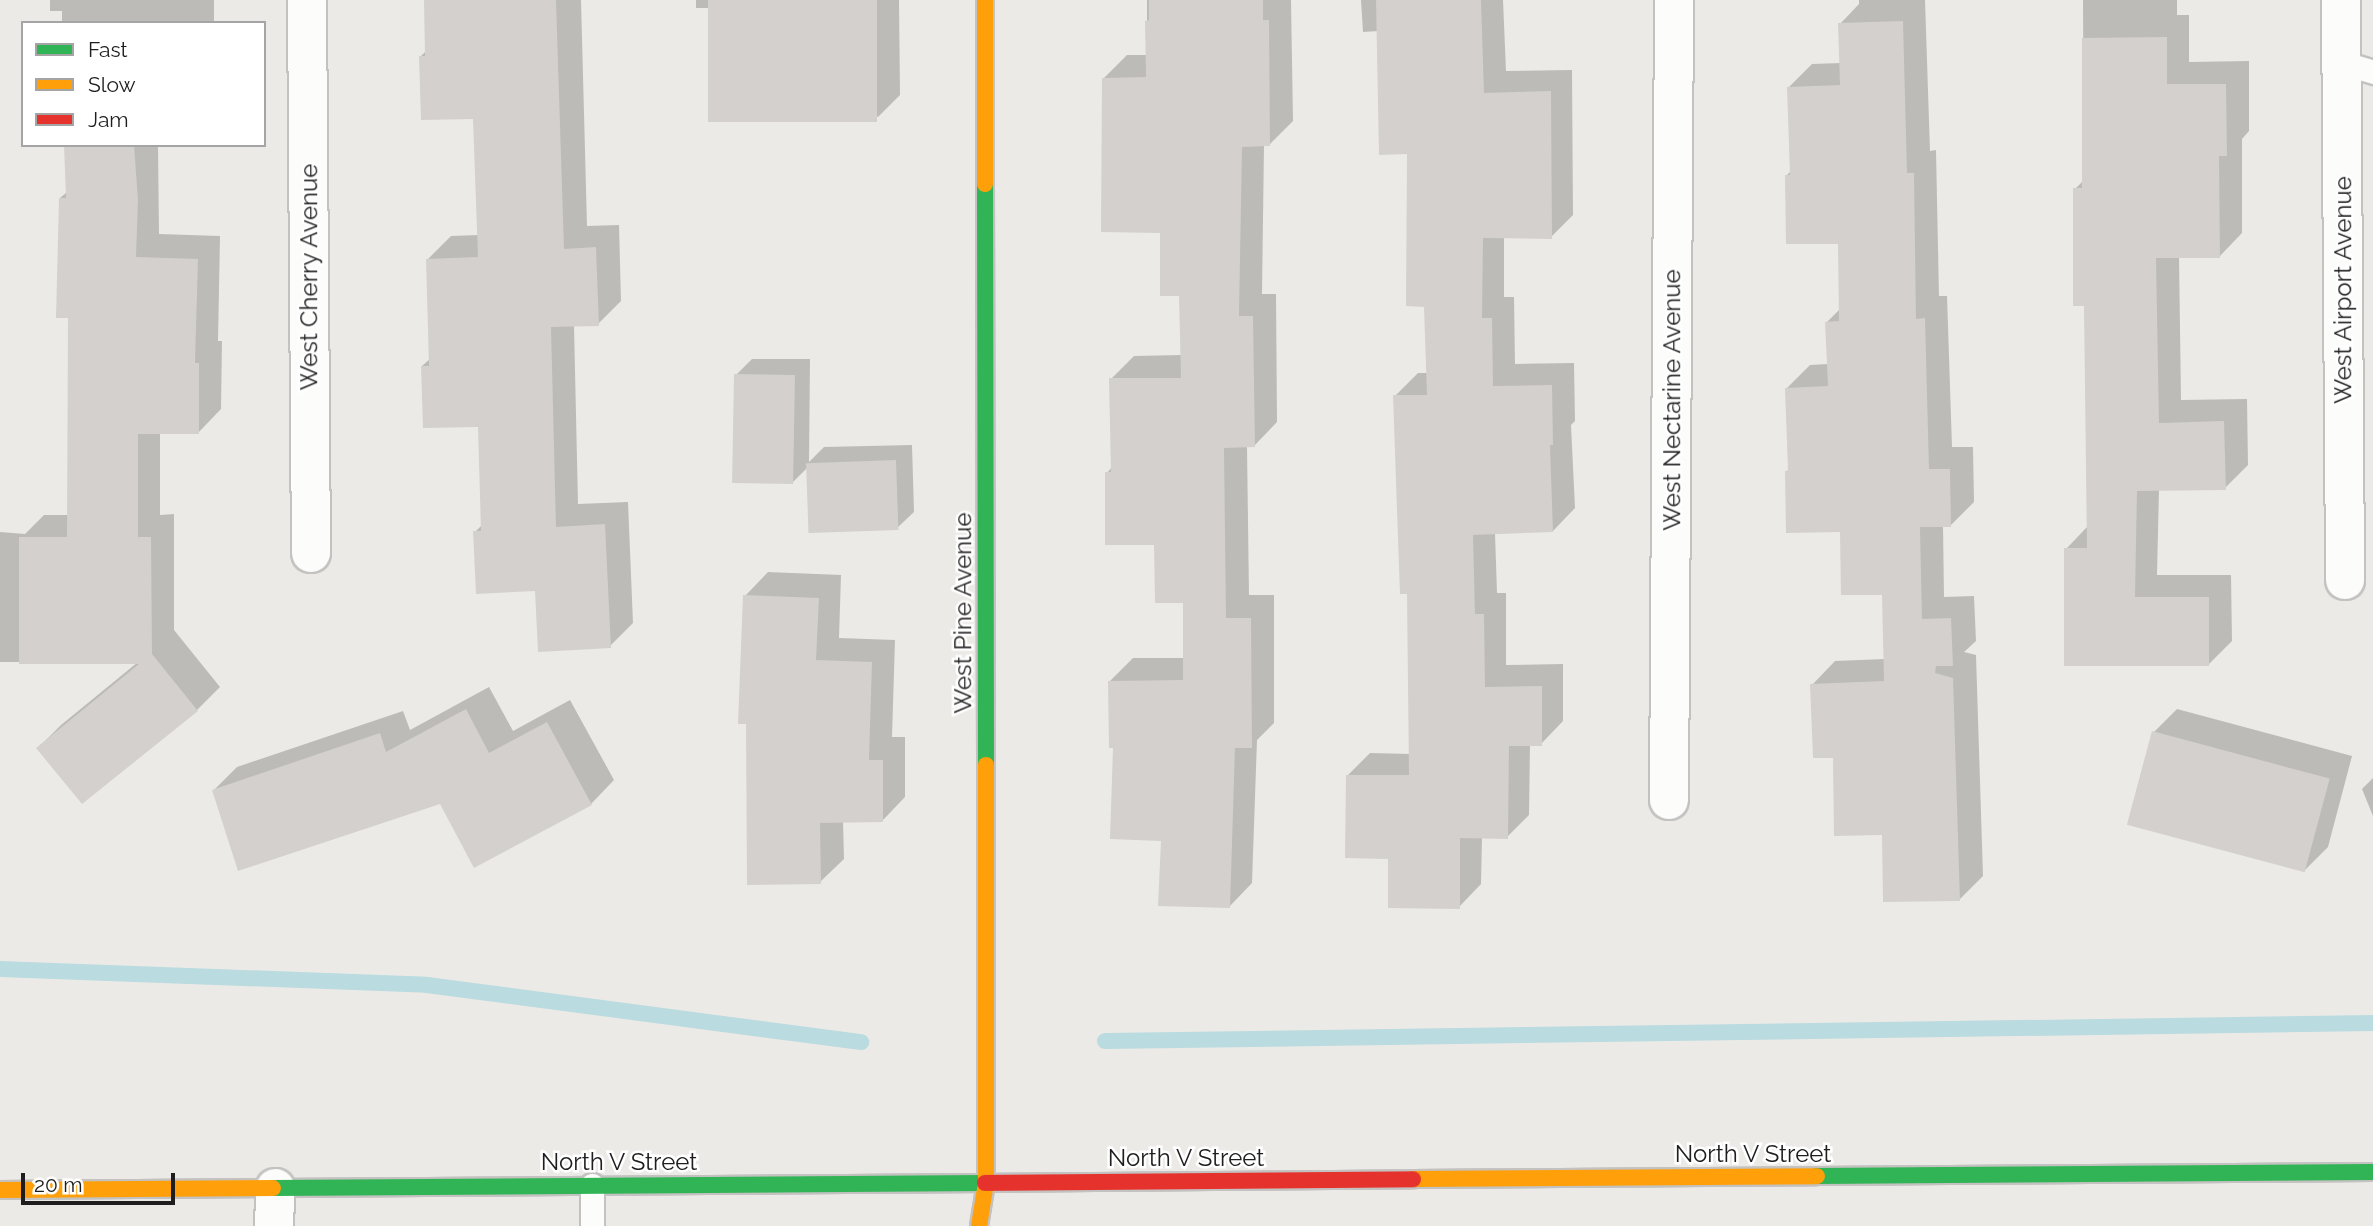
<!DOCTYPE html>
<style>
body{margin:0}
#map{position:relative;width:2373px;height:1226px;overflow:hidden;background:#eceae7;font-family:Raleway,sans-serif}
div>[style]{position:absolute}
.shadow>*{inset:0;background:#0003}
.stream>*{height:16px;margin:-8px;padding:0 8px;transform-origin:8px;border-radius:8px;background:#badbdf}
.building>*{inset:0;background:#d3d0ce;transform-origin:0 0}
.roads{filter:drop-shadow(2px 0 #c3c2c1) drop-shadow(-2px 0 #c3c2c1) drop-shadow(0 2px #c3c2c1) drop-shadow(0 -2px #c3c2c1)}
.lane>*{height:23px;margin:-11.5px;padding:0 11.5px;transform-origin:11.5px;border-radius:11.5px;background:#fcfcfb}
.street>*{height:38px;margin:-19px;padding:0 19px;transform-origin:19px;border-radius:19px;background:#fcfcfb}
.fast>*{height:16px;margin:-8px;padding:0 8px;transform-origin:8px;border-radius:8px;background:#30b455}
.slow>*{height:16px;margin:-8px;padding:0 8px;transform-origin:8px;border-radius:8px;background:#ff9f0a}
.jam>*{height:16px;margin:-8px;padding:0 8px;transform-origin:8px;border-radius:8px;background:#e5322d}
span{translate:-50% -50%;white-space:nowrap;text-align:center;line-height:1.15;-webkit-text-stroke:5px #fff;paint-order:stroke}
.street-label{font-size:24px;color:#1e1e1e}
.legend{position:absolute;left:21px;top:21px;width:245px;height:126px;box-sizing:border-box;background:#fff;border:2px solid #a5a5a5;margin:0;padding:9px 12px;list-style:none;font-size:21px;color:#1e1e1e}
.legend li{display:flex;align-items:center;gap:14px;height:35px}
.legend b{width:35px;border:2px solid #a5a5a5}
.scale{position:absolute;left:21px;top:1173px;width:154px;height:32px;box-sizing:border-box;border:4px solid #1e1e1e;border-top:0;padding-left:9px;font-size:21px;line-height:24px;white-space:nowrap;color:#1e1e1e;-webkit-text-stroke:5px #fff;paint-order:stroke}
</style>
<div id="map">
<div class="shadow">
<div style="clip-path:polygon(50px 0,214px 0,214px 23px,62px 23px,62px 11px,50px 11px)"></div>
<div style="clip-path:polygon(425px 0,581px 0,587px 226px,619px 225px,621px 301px,598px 324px,574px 325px,578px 504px,628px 502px,633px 623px,610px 646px,537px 589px,475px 532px,483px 524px,479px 425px,422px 366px,431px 358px,428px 259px,451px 236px,479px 235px,475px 117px,421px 56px,426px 51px)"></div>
<div style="clip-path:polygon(696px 0,899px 0,900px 95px,878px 117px,710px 8px,696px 8px)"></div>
<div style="clip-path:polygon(1147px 0,1291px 0,1293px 121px,1269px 145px,1264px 145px,1262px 294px,1276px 294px,1277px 422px,1254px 446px,1247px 446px,1249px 595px,1274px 595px,1274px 723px,1257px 740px,1252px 883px,1229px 907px,1162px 839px,1115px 746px,1110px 681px,1133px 658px,1185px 658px,1185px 601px,1155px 543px,1107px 473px,1112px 467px,1111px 379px,1134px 356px,1182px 355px,1181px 295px,1162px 232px,1104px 78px,1127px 55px,1147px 55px)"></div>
<div style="clip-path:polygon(1361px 0,1503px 0,1506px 71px,1572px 70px,1573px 215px,1551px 237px,1504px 237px,1504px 297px,1514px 297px,1515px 364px,1574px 363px,1575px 421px,1571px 425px,1575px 508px,1553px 531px,1495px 533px,1497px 593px,1506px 593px,1506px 665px,1563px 664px,1563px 721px,1541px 744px,1530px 744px,1529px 815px,1507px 837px,1482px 837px,1481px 884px,1459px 907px,1390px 857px,1347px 776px,1370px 753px,1411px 754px,1409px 592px,1395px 396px,1418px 373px,1428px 373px,1426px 305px,1409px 153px,1379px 31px,1363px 32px)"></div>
<div style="clip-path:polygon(1859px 0,1925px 0,1930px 151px,1936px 150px,1939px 296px,1947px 296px,1952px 447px,1973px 447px,1974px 502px,1951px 525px,1943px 525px,1944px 597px,1974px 596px,1976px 641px,1964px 652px,1976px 655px,1983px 876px,1960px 899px,1884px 833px,1835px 756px,1812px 685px,1835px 661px,1885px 659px,1883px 593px,1842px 530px,1786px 472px,1790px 468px,1787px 388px,1810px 365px,1829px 364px,1827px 322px,1840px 309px,1839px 242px,1787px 175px,1791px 171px,1789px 87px,1812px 64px,1841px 63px,1840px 24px,1859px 4px)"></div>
<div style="clip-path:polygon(2083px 0,2177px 0,2177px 15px,2189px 15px,2189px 62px,2249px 61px,2249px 131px,2242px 139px,2242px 233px,2219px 257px,2179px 256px,2181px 400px,2247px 399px,2248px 465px,2225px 488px,2159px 489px,2157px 575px,2231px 575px,2232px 641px,2208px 665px,2066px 549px,2088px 526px,2086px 304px,2075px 189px,2084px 180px)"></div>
<div style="clip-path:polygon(66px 145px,158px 145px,159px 234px,220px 236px,218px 341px,222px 341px,221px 409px,198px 433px,160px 432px,160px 515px,174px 514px,174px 630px,220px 687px,197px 710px,38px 748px,61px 725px,138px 662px,0 662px,0 532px,25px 534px,44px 515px,69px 515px,69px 317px,60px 198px,67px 192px)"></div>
<div style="clip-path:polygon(752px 359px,810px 359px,809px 462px,824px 447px,912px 445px,914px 512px,897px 528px,808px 467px,793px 482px,736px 375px)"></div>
<div style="clip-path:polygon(768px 572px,841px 575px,839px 638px,895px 640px,892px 737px,905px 737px,905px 797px,882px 821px,843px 821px,844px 859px,820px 882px,745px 596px)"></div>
<div style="clip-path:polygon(489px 687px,513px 731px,570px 700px,614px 780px,591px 804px,441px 802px,214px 790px,237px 767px,403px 711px,410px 730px)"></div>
<div style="clip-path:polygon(2177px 709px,2352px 756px,2328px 847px,2305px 870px,2154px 732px)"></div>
<div style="clip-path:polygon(2373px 778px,2373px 816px,2362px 789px)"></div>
</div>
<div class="stream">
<div style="left:0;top:969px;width:427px;rotate:2.1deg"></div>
<div style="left:427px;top:985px;width:438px;rotate:7.5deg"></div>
<div style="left:1105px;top:1041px;width:1268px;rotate:-0.81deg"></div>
</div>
<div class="building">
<div style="clip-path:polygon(424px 0,556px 0,564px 249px,596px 247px,599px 326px,551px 327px,556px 527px,605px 524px,611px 648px,538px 652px,535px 591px,476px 594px,473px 531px,481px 531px,478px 427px,423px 428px,421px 366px,429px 366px,426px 259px,478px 257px,473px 119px,421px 120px,419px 56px,425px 56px)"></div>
<div style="left:708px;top:0;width:169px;height:122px"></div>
<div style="clip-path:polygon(1149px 0,1263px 0,1263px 20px,1269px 20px,1270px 146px,1242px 147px,1239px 316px,1253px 316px,1255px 447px,1224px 448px,1226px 618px,1251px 618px,1252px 748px,1235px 748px,1230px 908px,1158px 906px,1161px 841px,1110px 839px,1113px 748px,1109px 748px,1108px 681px,1183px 680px,1183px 603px,1155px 603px,1154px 545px,1105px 545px,1105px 472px,1111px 472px,1109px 378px,1181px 378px,1179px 296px,1160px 296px,1160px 233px,1101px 232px,1102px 78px,1146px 77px,1145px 21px,1149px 20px)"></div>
<div style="clip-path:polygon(1376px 0,1481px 0,1484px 93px,1551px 91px,1552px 239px,1483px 238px,1482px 318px,1492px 318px,1493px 386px,1552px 385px,1553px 445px,1550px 445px,1553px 532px,1473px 535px,1475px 614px,1484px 614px,1485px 687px,1542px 686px,1542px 746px,1509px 746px,1508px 839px,1460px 838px,1460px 909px,1388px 908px,1388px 859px,1345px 858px,1346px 775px,1409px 775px,1407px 594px,1400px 594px,1393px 395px,1427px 395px,1424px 307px,1406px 306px,1407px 154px,1379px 155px)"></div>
<div style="clip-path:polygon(1903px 21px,1907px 173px,1914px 173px,1916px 319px,1925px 318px,1929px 469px,1950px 469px,1951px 527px,1920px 527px,1922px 619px,1951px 618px,1953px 666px,1936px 666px,1935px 673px,1953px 678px,1960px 901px,1883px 902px,1882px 835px,1834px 836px,1833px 758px,1813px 758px,1810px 684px,1884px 681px,1882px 595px,1841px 595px,1840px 532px,1786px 533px,1785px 471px,1788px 471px,1785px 388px,1828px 386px,1825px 322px,1839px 321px,1838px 244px,1786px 244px,1785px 175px,1790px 175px,1787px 87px,1840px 85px,1838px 23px)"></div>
<div style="clip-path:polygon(2167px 37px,2167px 84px,2226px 84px,2227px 156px,2219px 156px,2220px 258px,2156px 258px,2159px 423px,2224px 421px,2226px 490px,2137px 491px,2135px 597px,2209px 597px,2209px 666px,2064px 666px,2064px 548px,2087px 548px,2084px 306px,2073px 306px,2073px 188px,2082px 188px,2082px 38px)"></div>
<div style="clip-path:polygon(64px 145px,134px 145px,138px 200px,136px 257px,198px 259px,195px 363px,199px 363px,199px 434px,138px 434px,138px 537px,151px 537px,152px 654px,198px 711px,82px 804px,36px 748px,139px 664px,19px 664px,19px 537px,67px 537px,68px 318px,56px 318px,59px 198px,66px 198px)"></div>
<div style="left:734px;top:374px;width:61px;height:109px;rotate:1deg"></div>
<div style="left:896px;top:460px;width:70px;height:90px;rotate:88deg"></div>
<div style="clip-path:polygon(743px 595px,819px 598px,816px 660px,872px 662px,869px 760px,883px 760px,883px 822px,820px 823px,821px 884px,747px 885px,746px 724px,738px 724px)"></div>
<div style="clip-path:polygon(466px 709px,489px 753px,547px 722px,592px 805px,474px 868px,440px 804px,238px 871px,212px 790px,380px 733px,386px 752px)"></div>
<div style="left:2152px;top:731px;width:184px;height:97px;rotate:15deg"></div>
</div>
<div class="roads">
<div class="lane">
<div style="left:2341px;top:62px;width:34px;rotate:17deg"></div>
<div style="left:592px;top:1226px;width:41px;rotate:-90deg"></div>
</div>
<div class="street">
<div style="left:307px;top:0;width:553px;rotate:89.59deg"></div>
<div style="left:2341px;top:0;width:580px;rotate:89.6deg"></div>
<div style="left:1669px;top:800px;width:800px;rotate:-89.64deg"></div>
<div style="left:274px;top:1226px;width:38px;rotate:-88deg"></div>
</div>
<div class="fast">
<div style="left:985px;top:184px;width:581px;rotate:89.9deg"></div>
<div style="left:1817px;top:1176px;width:556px;rotate:-0.41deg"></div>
<div style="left:273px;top:1188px;width:712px;rotate:-0.4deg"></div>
</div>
<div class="slow">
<div style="left:985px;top:0;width:184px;rotate:90deg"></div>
<div style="left:1413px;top:1179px;width:404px;rotate:-0.4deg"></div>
<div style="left:0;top:1190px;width:273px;rotate:-0.4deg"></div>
<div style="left:979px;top:1226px;width:44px;rotate:-80.8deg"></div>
<div style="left:986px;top:1183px;width:418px;rotate:-90deg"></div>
</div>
<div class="jam">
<div style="left:985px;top:1183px;width:428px;rotate:-0.5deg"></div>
</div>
</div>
<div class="street-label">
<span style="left:309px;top:277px;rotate:-90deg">West Cherry Avenue</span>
<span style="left:2343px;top:290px;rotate:-90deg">West Airport Avenue</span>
<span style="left:1672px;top:400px;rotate:-90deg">West Nectarine Avenue</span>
<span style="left:963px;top:613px;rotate:-90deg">West Pine Avenue</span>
<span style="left:1753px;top:1154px">North V Street</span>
<span style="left:1186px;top:1158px">North V Street</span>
<span style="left:619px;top:1162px">North V Street</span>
</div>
<ul class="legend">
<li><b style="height:9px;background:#30b455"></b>Fast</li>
<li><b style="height:9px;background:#ff9f0a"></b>Slow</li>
<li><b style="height:9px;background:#e5322d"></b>Jam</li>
</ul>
<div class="scale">20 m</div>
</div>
